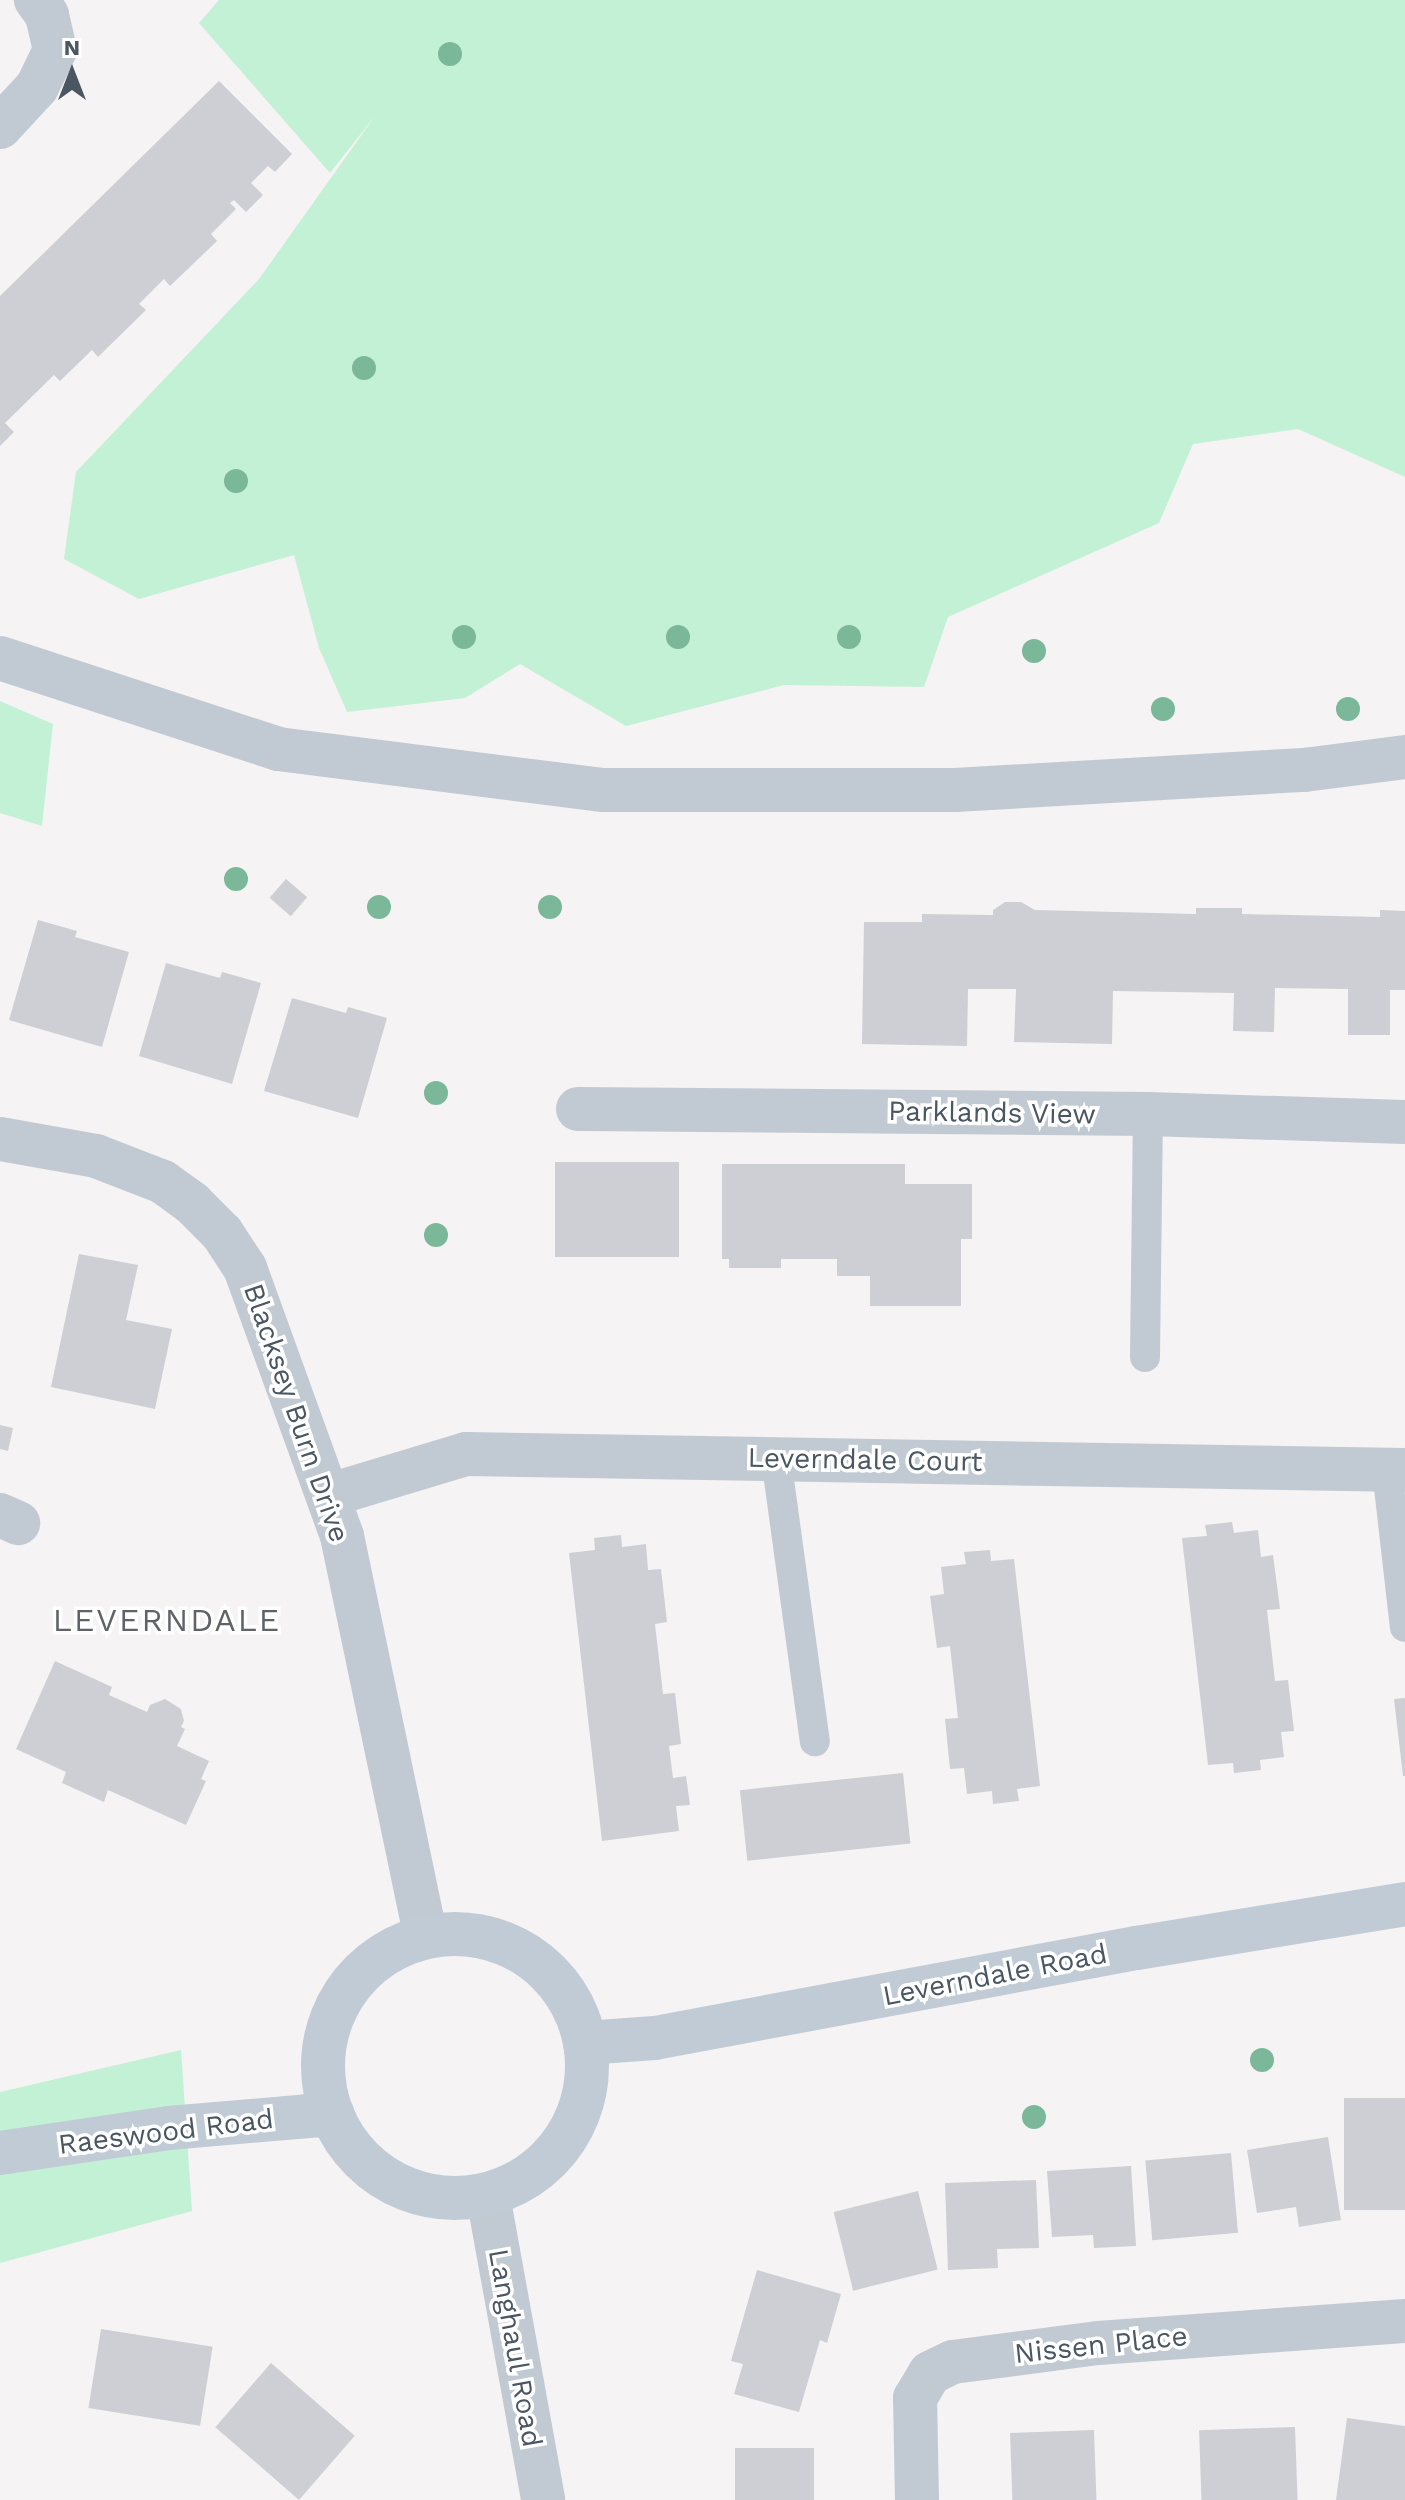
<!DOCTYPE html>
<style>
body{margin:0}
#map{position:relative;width:1405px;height:2500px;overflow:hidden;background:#f5f3f3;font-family:"Work Sans",sans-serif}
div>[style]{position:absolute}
.green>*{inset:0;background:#c3f1d5}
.building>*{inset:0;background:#cdcfd5;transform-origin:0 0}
.lane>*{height:30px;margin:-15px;padding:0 15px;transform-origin:15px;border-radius:15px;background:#c1cad2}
.street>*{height:44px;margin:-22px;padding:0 22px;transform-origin:22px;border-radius:22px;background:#c1cad2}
.secondary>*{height:44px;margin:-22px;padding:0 22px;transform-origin:22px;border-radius:22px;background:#c1cbd6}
.secondary>.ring{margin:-22px;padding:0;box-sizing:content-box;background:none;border:44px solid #c1cbd6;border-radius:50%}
.trees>*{width:24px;height:24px;margin:-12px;border-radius:50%;background:#7bb799}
span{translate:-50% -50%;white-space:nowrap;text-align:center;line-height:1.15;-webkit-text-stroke:7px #fff;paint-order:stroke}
.street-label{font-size:28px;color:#4a5661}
.quarter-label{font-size:32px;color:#5f6368;letter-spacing:2px}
.north{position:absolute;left:32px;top:32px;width:80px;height:80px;-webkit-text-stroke:6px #fff;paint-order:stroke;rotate:0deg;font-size:22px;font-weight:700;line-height:32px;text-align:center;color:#4a5661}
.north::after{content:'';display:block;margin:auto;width:28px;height:36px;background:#4a5661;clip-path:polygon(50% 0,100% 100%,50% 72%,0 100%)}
</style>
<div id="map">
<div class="green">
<div style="clip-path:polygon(219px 0,1405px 0,1405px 477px,1298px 429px,1193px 444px,1159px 523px,948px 617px,924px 687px,784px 685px,626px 726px,520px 664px,465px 698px,347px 712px,319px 648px,294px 555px,139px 599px,64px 559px,76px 472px,259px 279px,375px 116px,330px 173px,199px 23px)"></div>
<div style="clip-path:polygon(0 701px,53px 724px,42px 826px,0 813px)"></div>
<div style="clip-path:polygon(181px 2050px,192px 2211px,0 2263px,0 2092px)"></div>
</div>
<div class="building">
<div style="clip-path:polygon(219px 81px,292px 154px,275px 172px,268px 166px,251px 183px,263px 195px,246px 212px,234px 200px,230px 203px,236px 209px,211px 234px,217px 241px,170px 286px,164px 279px,139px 304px,146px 310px,98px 357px,92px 350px,60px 381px,54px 375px,5px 423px,14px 432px,0 446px,0 296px)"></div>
<div style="left:286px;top:879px;width:28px;height:25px;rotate:41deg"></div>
<div style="clip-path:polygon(1005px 902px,1021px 902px,1035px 910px,1196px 914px,1196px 908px,1242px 908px,1242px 914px,1380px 917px,1380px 910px,1405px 911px,1405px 990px,1390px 990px,1390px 1035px,1348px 1035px,1348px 989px,1275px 988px,1274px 1032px,1233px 1031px,1234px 993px,1113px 991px,1112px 1044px,1014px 1042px,1016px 989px,968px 989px,967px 1046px,862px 1044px,864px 922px,922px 922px,922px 914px,993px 915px,993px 910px)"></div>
<div style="clip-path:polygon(38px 920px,77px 931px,75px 937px,129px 952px,102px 1047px,9px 1020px)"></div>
<div style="clip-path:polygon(166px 963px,220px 978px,222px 972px,261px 983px,232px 1084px,139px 1056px)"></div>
<div style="clip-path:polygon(292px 998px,346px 1013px,348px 1007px,387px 1018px,358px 1118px,264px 1091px)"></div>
<div style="left:555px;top:1162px;width:124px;height:95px"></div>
<div style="clip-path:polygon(722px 1164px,905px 1164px,905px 1184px,972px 1184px,972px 1239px,961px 1239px,961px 1306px,870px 1306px,870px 1276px,837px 1276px,837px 1259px,781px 1259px,781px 1268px,729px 1268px,729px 1259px,722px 1259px)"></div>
<div style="clip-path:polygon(79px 1254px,138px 1265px,126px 1320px,172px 1329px,155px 1409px,51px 1387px)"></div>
<div style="clip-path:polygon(0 1425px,13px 1428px,8px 1451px,0 1449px)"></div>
<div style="clip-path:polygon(1232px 1522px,1234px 1533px,1258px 1530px,1261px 1557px,1273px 1555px,1280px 1609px,1267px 1610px,1275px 1681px,1288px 1680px,1294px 1731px,1281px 1732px,1284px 1757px,1260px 1760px,1261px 1770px,1234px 1773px,1233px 1763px,1208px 1765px,1182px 1538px,1207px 1536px,1205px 1525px)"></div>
<div style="clip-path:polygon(621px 1535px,622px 1547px,646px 1544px,648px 1570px,661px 1569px,667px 1622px,655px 1624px,663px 1694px,675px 1693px,681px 1744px,669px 1746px,673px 1778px,686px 1776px,690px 1805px,676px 1806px,679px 1831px,602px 1841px,569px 1553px,595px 1550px,594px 1538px)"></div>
<div style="clip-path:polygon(990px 1550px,991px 1561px,1014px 1559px,1040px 1786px,1017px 1789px,1019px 1801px,993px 1804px,992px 1791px,967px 1794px,964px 1768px,950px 1769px,945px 1719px,958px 1718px,950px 1646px,937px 1648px,930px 1596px,944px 1594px,941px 1567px,966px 1564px,964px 1552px)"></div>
<div style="clip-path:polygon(55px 1661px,112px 1687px,109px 1695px,147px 1712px,150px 1705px,165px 1699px,181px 1709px,184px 1721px,181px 1727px,185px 1729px,177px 1746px,209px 1761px,201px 1779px,206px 1781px,186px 1825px,108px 1790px,104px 1802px,62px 1783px,66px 1772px,16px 1749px)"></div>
<div style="clip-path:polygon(1405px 1698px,1405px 1776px,1403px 1776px,1394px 1699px)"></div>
<div style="left:903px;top:1773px;width:71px;height:164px;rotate:84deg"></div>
<div style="left:1405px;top:2098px;width:112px;height:61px;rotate:90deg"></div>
<div style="clip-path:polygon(1328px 2137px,1341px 2220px,1299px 2227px,1296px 2207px,1257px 2213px,1247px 2150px)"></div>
<div style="left:1231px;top:2153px;width:80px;height:86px;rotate:85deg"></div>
<div style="clip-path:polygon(1131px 2166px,1136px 2246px,1094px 2248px,1093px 2235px,1052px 2237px,1047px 2171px)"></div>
<div style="clip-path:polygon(1036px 2180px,1039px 2248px,997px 2249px,998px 2268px,948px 2270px,945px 2183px)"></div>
<div style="left:918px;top:2191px;width:81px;height:87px;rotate:76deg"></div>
<div style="clip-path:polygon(757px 2270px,841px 2294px,827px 2343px,820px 2340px,799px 2412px,734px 2394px,743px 2364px,731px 2361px)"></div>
<div style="left:101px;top:2329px;width:113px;height:80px;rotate:9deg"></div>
<div style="left:271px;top:2363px;width:111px;height:85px;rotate:41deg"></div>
<div style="clip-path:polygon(1347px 2418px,1405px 2426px,1405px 2500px,1336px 2500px)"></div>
<div style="left:1295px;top:2427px;width:73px;height:96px;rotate:88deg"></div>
<div style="left:1094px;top:2430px;width:70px;height:84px;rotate:88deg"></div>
<div style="left:735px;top:2448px;width:79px;height:52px"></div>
</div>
<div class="lane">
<div style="left:1145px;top:1357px;width:243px;rotate:-89.3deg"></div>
<div style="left:776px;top:1458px;width:286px;rotate:82.2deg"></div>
<div style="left:1387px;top:1470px;width:158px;rotate:83.5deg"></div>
</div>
<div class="street">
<div style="left:0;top:127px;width:54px;rotate:-47.2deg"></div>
<div style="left:37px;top:87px;width:41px;rotate:-64.1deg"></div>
<div style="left:55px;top:50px;width:36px;rotate:-103deg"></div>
<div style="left:47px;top:15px;width:19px;rotate:-126deg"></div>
<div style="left:0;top:658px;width:293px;rotate:18.1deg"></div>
<div style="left:278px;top:749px;width:328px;rotate:7.2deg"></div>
<div style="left:603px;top:790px;width:352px"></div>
<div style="left:955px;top:790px;width:350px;rotate:-3.3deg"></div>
<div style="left:1304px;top:770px;width:102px;rotate:-7.3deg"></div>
<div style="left:578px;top:1109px;width:570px;rotate:0.5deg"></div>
<div style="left:1148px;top:1114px;width:257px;rotate:1.8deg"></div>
<div style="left:0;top:1139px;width:97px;rotate:10deg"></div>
<div style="left:96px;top:1156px;width:72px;rotate:21.2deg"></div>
<div style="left:163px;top:1182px;width:36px;rotate:36deg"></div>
<div style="left:192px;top:1203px;width:42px;rotate:45deg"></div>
<div style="left:222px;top:1233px;width:42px;rotate:56.7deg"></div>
<div style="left:245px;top:1268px;width:285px;rotate:70.1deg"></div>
<div style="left:342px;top:1536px;width:408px;rotate:78.2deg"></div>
<div style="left:330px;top:1495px;width:142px;rotate:-16.8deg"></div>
<div style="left:466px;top:1454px;width:939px;rotate:0.98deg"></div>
<div style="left:0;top:1515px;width:20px;rotate:24deg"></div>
<div style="left:488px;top:2196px;width:309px;rotate:79.7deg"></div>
<div style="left:917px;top:2500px;width:102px;rotate:-91.1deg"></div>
<div style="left:915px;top:2398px;width:29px;rotate:-59deg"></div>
<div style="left:930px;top:2373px;width:25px;rotate:-26deg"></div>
<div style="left:953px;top:2362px;width:146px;rotate:-7.5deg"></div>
<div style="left:1098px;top:2343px;width:308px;rotate:-4.1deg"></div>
</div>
<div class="secondary">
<div class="ring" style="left:323px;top:1934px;width:220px;height:220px"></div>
<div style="left:585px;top:2043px;width:70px;rotate:-4.1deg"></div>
<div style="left:655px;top:2038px;width:490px;rotate:-10.6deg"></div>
<div style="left:1137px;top:1948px;width:272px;rotate:-9.3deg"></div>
<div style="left:0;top:2153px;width:171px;rotate:-8.4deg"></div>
<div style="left:169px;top:2128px;width:164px;rotate:-4.9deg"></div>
</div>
<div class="trees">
<div style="left:450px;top:54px"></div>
<div style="left:364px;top:368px"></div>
<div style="left:236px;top:481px"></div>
<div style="left:464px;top:637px"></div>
<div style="left:678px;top:637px"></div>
<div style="left:849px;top:637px"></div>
<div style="left:1034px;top:651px"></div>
<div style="left:1163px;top:709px"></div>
<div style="left:1348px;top:709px"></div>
<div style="left:236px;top:879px"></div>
<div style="left:379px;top:907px"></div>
<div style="left:550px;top:907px"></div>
<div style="left:436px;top:1093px"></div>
<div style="left:436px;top:1235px"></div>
<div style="left:1262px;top:2060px"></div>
<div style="left:1034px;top:2117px"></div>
</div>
<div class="street-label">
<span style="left:992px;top:1113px;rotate:1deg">Parklands View</span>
<span style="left:296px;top:1413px;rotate:71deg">Blacksey Burn Drive</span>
<span style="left:865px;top:1460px;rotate:1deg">Leverndale Court</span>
<span style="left:995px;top:1975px;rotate:-11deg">Leverndale Road</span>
<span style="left:166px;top:2132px;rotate:-7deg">Raeswood Road</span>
<span style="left:1101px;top:2345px;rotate:-6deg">Nissen Place</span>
<span style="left:515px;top:2348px;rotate:80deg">Langhaul Road</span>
</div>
<div class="quarter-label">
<span style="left:167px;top:1620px">LEVERNDALE</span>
</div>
<div class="north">N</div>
</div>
